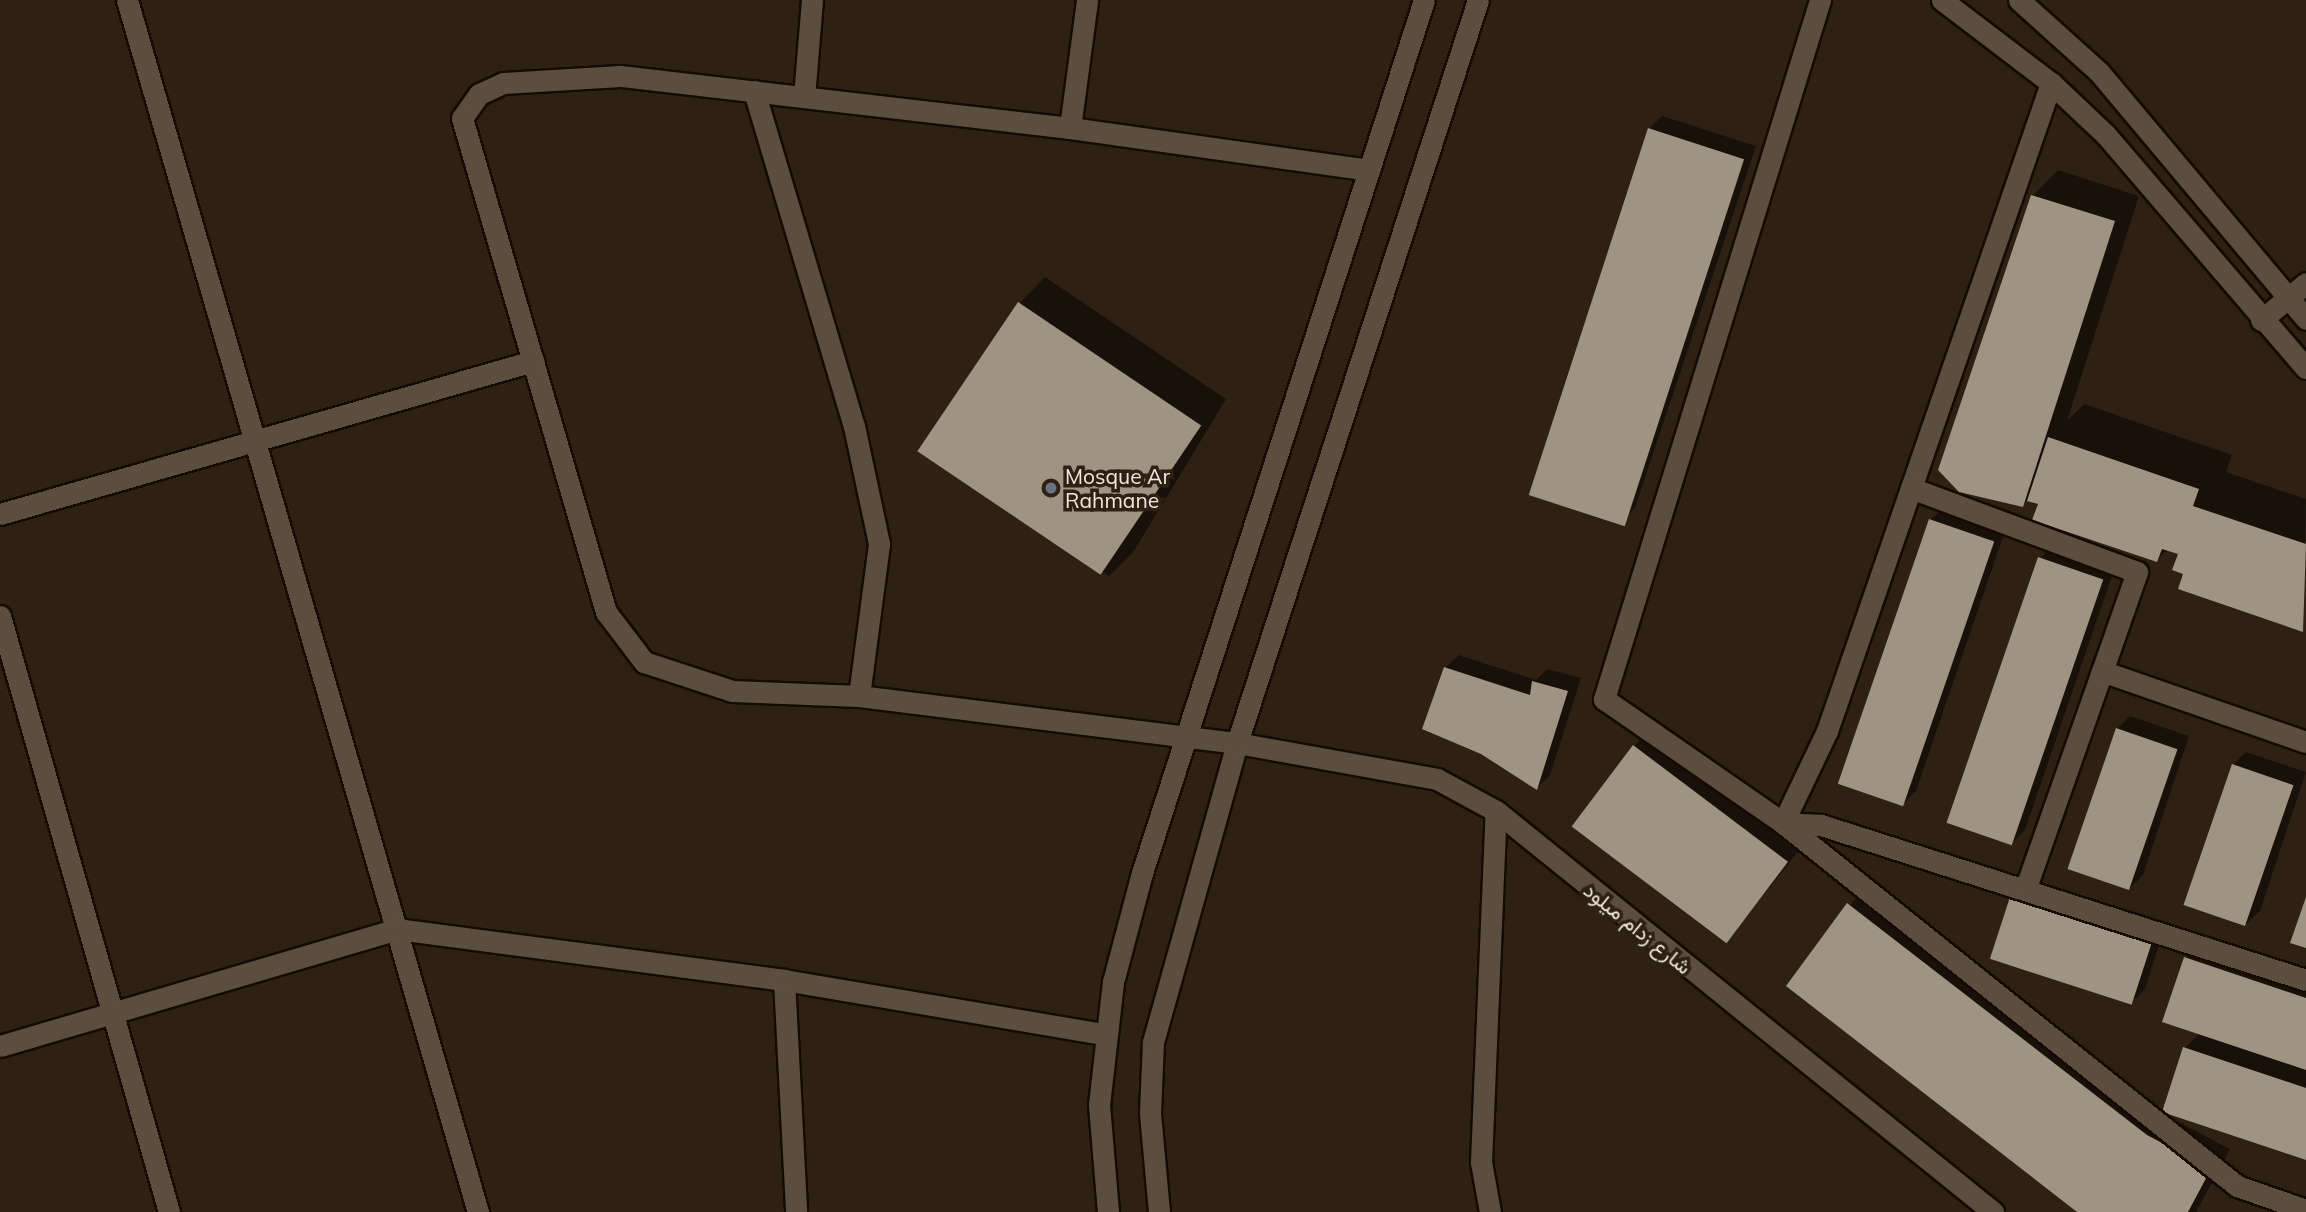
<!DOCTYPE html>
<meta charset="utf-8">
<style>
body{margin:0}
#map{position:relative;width:2306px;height:1212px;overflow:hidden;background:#2e2114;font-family:Mulish,Vazirmatn,sans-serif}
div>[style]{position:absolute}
.shadow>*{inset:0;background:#0007}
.building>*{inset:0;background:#9f9481;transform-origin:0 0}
.roads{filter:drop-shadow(2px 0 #160a01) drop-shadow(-2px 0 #160a01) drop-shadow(0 2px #160a01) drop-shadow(0 -2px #160a01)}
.street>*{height:21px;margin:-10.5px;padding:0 10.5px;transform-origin:10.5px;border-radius:10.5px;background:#5c4e3f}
.secondary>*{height:21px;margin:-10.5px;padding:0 10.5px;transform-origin:10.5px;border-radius:10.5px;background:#5c4e3f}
.dots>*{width:19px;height:19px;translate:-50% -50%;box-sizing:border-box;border:4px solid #2e2114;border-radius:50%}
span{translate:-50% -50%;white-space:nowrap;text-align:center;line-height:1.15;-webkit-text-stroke:7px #2e2114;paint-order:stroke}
.poi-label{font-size:21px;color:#efe7de}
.left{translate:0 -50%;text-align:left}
.street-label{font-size:21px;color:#efe7de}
</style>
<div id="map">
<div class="shadow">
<div style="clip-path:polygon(1662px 116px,1756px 146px,1635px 508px,1621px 521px,1649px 129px)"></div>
<div style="clip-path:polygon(2058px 170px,2139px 196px,2067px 421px,2084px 404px,2232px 455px,2226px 472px,2306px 499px,2303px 630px,2185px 572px,2180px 553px,2168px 549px,2157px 560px,2040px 503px,2028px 499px,2023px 505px,2033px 196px)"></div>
<div style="clip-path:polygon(1045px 277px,1226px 399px,1134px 551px,1109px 576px,919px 450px,1020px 303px)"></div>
<div style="clip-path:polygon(1944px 507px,2006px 528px,1916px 791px,1903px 804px,1930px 520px)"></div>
<div style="clip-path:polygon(2053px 545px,2115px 567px,2025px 830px,2012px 843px,2040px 558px)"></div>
<div style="clip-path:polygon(1459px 655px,1536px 680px,1547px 669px,1581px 678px,1550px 775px,1537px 788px,1445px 668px)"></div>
<div style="clip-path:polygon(2130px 716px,2189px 736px,2143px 875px,2130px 888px,2117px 729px)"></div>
<div style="clip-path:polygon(1647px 733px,1800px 849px,1727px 941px,1634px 746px)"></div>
<div style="clip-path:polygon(2246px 752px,2306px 772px,2260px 911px,2246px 924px,2233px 765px)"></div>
<div style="clip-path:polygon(1867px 884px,2167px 1116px,2230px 1149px,2196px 1212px,2080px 1212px,1788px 985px)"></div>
<div style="clip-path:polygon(2025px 884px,2164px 929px,2145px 989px,2132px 1002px,2011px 898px)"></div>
<div style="clip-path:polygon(2199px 945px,2306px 981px,2306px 1158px,2185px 1048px,2200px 1033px,2185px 958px)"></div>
</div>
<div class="building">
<div style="left:1648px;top:128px;width:101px;height:386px;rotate:18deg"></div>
<div style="clip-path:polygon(2031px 195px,2115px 221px,2023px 507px,1959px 492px,1938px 470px)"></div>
<div style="left:1018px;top:302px;width:221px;height:180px;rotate:34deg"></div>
<div style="clip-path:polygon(2048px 437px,2199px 489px,2193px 506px,2306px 544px,2303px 632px,2178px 589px,2183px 574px,2172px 570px,2178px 554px,2162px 549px,2157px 562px,2032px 520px,2038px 504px,2027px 501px)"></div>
<div style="left:1929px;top:519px;width:69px;height:280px;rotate:19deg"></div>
<div style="left:2038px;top:557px;width:69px;height:281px;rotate:19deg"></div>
<div style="clip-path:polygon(1444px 667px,1530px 695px,1532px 681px,1568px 691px,1537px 790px,1481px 754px,1422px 729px)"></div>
<div style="left:2116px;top:728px;width:65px;height:149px;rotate:19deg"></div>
<div style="left:1633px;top:745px;width:194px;height:102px;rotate:37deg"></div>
<div style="left:2232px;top:764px;width:65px;height:149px;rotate:19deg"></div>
<div style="left:2010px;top:897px;width:149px;height:65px;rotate:18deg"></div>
<div style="clip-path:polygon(2306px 897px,2306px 948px,2290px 943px)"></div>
<div style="clip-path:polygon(1847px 903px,2147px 1135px,2211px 1169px,2188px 1212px,2077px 1212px,1786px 986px)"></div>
<div style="clip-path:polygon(2184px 957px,2306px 998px,2306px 1070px,2162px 1022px)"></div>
<div style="clip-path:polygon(2183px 1047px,2306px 1088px,2306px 1160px,2162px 1112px)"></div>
</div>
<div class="roads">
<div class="street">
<div style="left:127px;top:0;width:1262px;rotate:73.85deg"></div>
<div style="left:1820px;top:0;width:732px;rotate:107.17deg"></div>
<div style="left:1604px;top:699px;width:218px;rotate:34.7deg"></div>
<div style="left:1783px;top:823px;width:581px;rotate:38.64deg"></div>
<div style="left:2237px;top:1186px;width:73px;rotate:19.2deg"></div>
<div style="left:2051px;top:83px;width:686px;rotate:109.07deg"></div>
<div style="left:1827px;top:731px;width:102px;rotate:115.6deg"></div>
<div style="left:1783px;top:823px;width:38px;rotate:3deg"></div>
<div style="left:1821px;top:825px;width:509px;rotate:17.72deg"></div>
<div style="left:754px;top:91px;width:350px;rotate:73.4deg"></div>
<div style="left:854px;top:426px;width:121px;rotate:78deg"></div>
<div style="left:879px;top:544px;width:153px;rotate:97.5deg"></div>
<div style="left:804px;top:97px;width:97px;rotate:-85.3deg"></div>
<div style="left:1070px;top:128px;width:129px;rotate:-82.4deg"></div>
<div style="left:1369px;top:170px;width:302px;rotate:-172deg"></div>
<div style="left:1070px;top:128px;width:453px;rotate:-173.4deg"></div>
<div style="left:620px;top:76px;width:117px;rotate:176.6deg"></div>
<div style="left:503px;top:83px;width:26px;rotate:155deg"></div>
<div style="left:479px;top:94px;width:29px;rotate:125deg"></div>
<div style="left:462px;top:118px;width:515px;rotate:73.75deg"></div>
<div style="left:606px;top:612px;width:63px;rotate:52.8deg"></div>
<div style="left:644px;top:662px;width:93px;rotate:18.2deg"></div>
<div style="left:732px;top:691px;width:127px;rotate:2.3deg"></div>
<div style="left:859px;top:696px;width:381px;rotate:7.1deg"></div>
<div style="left:1237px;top:743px;width:203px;rotate:10.2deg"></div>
<div style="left:1437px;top:779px;width:67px;rotate:28.5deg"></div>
<div style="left:1496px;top:811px;width:639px;rotate:38.9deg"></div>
<div style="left:2261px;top:320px;width:58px;rotate:-39.4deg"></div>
<div style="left:1911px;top:488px;width:241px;rotate:20.4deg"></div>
<div style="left:2137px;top:572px;width:337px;rotate:109.4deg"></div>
<div style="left:0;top:514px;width:555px;rotate:-16.02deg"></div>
<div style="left:0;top:616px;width:619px;rotate:74.17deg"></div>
<div style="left:2102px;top:671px;width:216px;rotate:19.2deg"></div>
<div style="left:784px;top:980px;width:232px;rotate:87deg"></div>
<div style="left:0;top:1046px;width:414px;rotate:-16.4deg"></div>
<div style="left:397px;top:929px;width:390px;rotate:7.5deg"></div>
<div style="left:784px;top:980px;width:324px;rotate:9.6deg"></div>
<div style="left:1490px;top:1212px;width:51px;rotate:-100.2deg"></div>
<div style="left:1481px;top:1162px;width:351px;rotate:-87.6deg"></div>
</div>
<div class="secondary">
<div style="left:1942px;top:0;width:137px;rotate:37.3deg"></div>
<div style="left:2051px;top:83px;width:76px;rotate:43.4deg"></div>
<div style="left:2106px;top:135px;width:307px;rotate:49.4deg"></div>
<div style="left:2019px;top:0;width:108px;rotate:42deg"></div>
<div style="left:2099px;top:72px;width:322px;rotate:50deg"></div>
<div style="left:1108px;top:1212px;width:107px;rotate:-94.8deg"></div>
<div style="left:1099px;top:1105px;width:124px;rotate:-83.5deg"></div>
<div style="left:1113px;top:982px;width:113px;rotate:-75.1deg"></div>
<div style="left:1142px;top:873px;width:917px;rotate:-72.1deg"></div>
<div style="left:1159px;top:1212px;width:99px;rotate:-95.2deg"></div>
<div style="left:1150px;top:1113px;width:71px;rotate:-87.6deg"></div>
<div style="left:1153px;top:1042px;width:311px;rotate:-74.3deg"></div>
<div style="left:1237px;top:743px;width:781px;rotate:-72.03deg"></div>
</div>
</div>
<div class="dots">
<div style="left:1051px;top:488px;background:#6b7280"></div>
</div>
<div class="poi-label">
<span class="left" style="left:1065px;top:488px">Mosque Ar<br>Rahmane</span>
</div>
<div class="street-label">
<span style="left:1638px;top:928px;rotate:39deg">شارع زدام ميلود</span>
</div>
</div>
